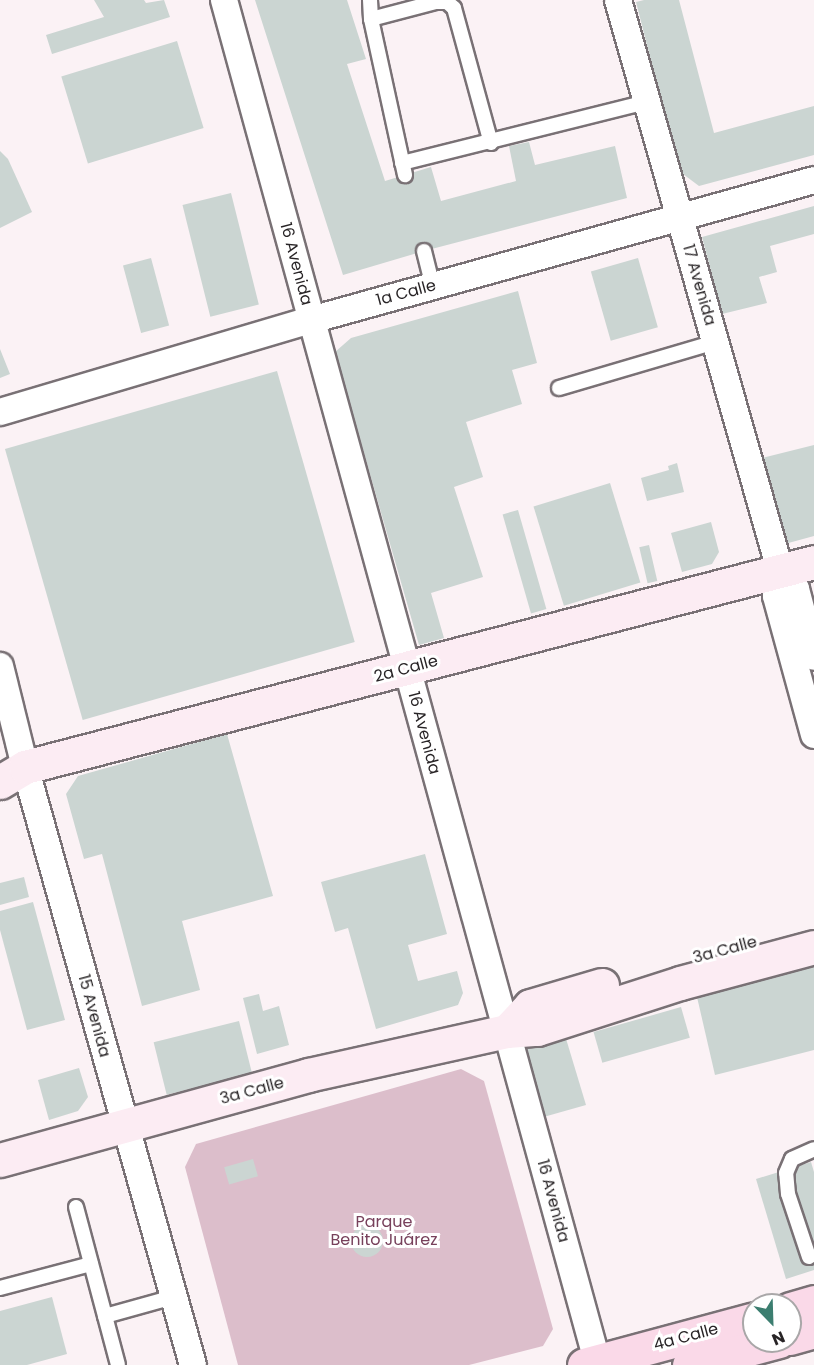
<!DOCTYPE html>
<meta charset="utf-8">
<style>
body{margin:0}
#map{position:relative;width:814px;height:1365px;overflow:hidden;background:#fbf2f5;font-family:Poppins,sans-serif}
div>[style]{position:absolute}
.green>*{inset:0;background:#dcbecb}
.building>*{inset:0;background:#cbd5d2;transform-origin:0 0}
.round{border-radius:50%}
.roads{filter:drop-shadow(2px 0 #797175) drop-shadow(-2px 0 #797175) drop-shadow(0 2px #797175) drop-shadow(0 -2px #797175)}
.lane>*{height:14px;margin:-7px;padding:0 7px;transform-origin:7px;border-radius:7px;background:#fff}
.street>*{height:26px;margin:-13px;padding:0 13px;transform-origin:13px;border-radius:13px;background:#fff}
.secondary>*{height:33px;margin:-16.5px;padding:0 16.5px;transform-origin:16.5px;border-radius:16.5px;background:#fcecf3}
.primary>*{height:33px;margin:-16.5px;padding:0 16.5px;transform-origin:16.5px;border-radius:16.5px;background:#fad9e8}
span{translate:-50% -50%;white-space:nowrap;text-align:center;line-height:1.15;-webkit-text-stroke:6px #fff;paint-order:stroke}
.street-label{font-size:16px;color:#282426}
.park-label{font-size:16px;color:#77405b}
.north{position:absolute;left:742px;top:1293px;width:60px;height:60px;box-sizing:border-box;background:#fff;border:2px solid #a9a7a8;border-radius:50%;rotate:157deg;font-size:16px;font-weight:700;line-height:24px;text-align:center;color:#282426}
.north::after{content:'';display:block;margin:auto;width:21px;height:27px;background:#3c7e70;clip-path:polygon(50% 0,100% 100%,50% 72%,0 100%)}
</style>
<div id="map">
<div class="green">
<div style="clip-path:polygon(461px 1069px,484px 1081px,553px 1329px,543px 1346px,469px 1365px,238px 1365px,185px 1167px,196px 1144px)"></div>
</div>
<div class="building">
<div style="clip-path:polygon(94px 0,144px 0,146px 3px,164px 0,170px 17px,52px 54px,46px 35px,104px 17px)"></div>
<div style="clip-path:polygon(255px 0,347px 0,366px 59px,347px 64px,385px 181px,431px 167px,441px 201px,516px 181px,509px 146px,529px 142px,535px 165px,615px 146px,627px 198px,424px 251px,343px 275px)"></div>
<div style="clip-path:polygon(644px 0,679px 0,714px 133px,814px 106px,814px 155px,699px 186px,679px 171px,636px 2px)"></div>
<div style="left:177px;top:41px;width:91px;height:121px;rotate:73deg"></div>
<div style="clip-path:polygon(0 151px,8px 159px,32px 212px,0 228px)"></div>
<div style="left:231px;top:193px;width:115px;height:50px;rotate:76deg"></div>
<div style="clip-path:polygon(814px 206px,814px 234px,770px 246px,777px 272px,759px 277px,767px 303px,722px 314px,702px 237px)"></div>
<div style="left:151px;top:258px;width:70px;height:29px;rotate:75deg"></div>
<div style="left:638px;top:258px;width:72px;height:49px;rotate:74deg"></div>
<div style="clip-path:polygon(518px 291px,537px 363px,512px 370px,522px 404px,466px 422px,483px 477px,454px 487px,483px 577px,431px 593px,444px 638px,419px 645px,335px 352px,351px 338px)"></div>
<div style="clip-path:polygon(0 349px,10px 374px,0 378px)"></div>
<div style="left:277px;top:371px;width:282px;height:283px;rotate:74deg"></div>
<div style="clip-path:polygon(814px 445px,814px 536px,781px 545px,758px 459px)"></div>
<div style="clip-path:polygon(677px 463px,684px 492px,647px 501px,641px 478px,669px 470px,668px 466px)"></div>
<div style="left:610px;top:483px;width:104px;height:80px;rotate:73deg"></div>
<div style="left:518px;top:510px;width:103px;height:16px;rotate:74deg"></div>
<div style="clip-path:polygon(711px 522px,719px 552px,712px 564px,682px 572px,671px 533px)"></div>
<div style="left:649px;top:545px;width:37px;height:10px;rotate:77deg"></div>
<div style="clip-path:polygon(227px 734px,273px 896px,182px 921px,200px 990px,142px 1006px,102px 854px,84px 859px,66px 794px,78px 776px)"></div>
<div style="clip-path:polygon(425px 854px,447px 934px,408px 945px,418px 981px,457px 971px,463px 993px,458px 1005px,376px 1029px,348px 928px,335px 932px,321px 882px)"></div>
<div style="clip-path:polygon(24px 877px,29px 897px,0 905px,0 883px)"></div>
<div style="clip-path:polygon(33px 902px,65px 1020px,27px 1030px,0 930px,0 911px)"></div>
<div style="clip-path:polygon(814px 967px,814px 1050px,715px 1075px,697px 997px)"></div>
<div style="clip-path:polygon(259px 994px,263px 1011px,279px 1006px,289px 1045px,257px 1054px,243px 998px)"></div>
<div style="left:681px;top:1007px;width:32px;height:91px;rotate:74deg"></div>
<div style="left:239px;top:1021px;width:54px;height:88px;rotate:76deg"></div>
<div style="clip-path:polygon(564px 1032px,586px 1105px,540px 1118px,520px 1051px,530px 1042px)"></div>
<div style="clip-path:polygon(79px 1068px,88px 1097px,78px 1111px,49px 1120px,38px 1080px)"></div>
<div style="left:253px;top:1159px;width:18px;height:30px;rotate:74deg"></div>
<div style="clip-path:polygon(811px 1162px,814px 1172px,814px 1270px,786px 1279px,756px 1179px)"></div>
<div class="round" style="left:351px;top:1225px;width:32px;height:32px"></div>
<div style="clip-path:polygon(52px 1297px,67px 1354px,27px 1365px,0 1365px,0 1311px)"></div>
</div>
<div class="roads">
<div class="lane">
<div style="left:370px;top:0;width:19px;rotate:87deg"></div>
<div style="left:371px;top:19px;width:67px;rotate:-14.7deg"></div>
<div style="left:436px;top:2px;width:11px"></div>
<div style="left:447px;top:2px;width:9px;rotate:41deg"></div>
<div style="left:454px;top:8px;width:140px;rotate:74.7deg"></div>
<div style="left:371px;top:19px;width:160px;rotate:77.7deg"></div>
<div style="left:402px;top:163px;width:252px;rotate:-14deg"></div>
<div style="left:424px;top:251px;width:36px;rotate:76deg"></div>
<div style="left:559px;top:388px;width:163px;rotate:-16.4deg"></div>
<div style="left:76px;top:1207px;width:163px;rotate:75.1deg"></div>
<div style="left:809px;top:1257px;width:66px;rotate:-108.4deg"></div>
<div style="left:788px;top:1194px;width:21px;rotate:-95deg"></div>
<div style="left:786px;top:1173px;width:15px;rotate:-67deg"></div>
<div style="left:792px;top:1159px;width:24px;rotate:-24deg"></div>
<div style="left:0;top:1288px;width:94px;rotate:-14.8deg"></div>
<div style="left:105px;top:1316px;width:71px;rotate:-15.6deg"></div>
</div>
<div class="street">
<div style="left:224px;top:0;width:1411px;rotate:74.67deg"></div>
<div style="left:618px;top:0;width:593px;rotate:74.13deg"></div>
<div style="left:780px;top:570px;width:25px;rotate:50deg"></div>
<div style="left:796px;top:589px;width:70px;rotate:75.2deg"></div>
<div style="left:0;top:412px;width:324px;rotate:-16.5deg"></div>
<div style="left:311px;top:320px;width:522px;rotate:-15.55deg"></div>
<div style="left:780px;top:570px;width:26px;rotate:99deg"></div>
<div style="left:776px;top:596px;width:144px;rotate:74.7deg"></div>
<div style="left:0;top:666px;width:104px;rotate:76.1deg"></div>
<div style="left:25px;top:767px;width:621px;rotate:74.31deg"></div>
</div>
<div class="secondary">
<div style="left:0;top:782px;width:29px;rotate:-31deg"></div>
<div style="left:25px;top:767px;width:815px;rotate:-14.56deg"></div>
<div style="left:507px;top:1031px;width:34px;rotate:-47deg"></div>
<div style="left:530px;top:1006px;width:75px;rotate:-16.3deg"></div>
<div style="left:0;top:1160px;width:320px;rotate:-15.4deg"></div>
<div style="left:308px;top:1075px;width:204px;rotate:-12.5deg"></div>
<div style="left:507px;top:1031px;width:30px;rotate:-4deg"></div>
<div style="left:537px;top:1029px;width:150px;rotate:-17.8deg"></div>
<div style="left:680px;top:983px;width:139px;rotate:-15deg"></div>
</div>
<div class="primary">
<div style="left:790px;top:1309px;width:25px;rotate:-16deg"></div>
<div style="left:790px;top:1338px;width:25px;rotate:-16deg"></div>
<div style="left:584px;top:1365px;width:176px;rotate:-15.1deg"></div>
<div style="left:689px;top:1365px;width:93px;rotate:-14.9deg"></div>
</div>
</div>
<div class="street-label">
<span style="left:296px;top:264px;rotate:75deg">16 Avenida</span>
<span style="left:699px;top:285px;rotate:74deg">17 Avenida</span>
<span style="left:406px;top:293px;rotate:-15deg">1a Calle</span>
<span style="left:406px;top:669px;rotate:-15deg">2a Calle</span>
<span style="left:424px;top:733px;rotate:75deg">16 Avenida</span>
<span style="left:725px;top:950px;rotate:-15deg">3a Calle</span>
<span style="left:94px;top:1016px;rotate:75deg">15 Avenida</span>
<span style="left:252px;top:1091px;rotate:-15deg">3a Calle</span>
<span style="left:553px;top:1201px;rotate:75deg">16 Avenida</span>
<span style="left:686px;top:1337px;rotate:-15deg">4a Calle</span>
</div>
<div class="park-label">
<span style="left:384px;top:1231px">Parque<br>Benito Juárez</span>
</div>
<div class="north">N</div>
</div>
